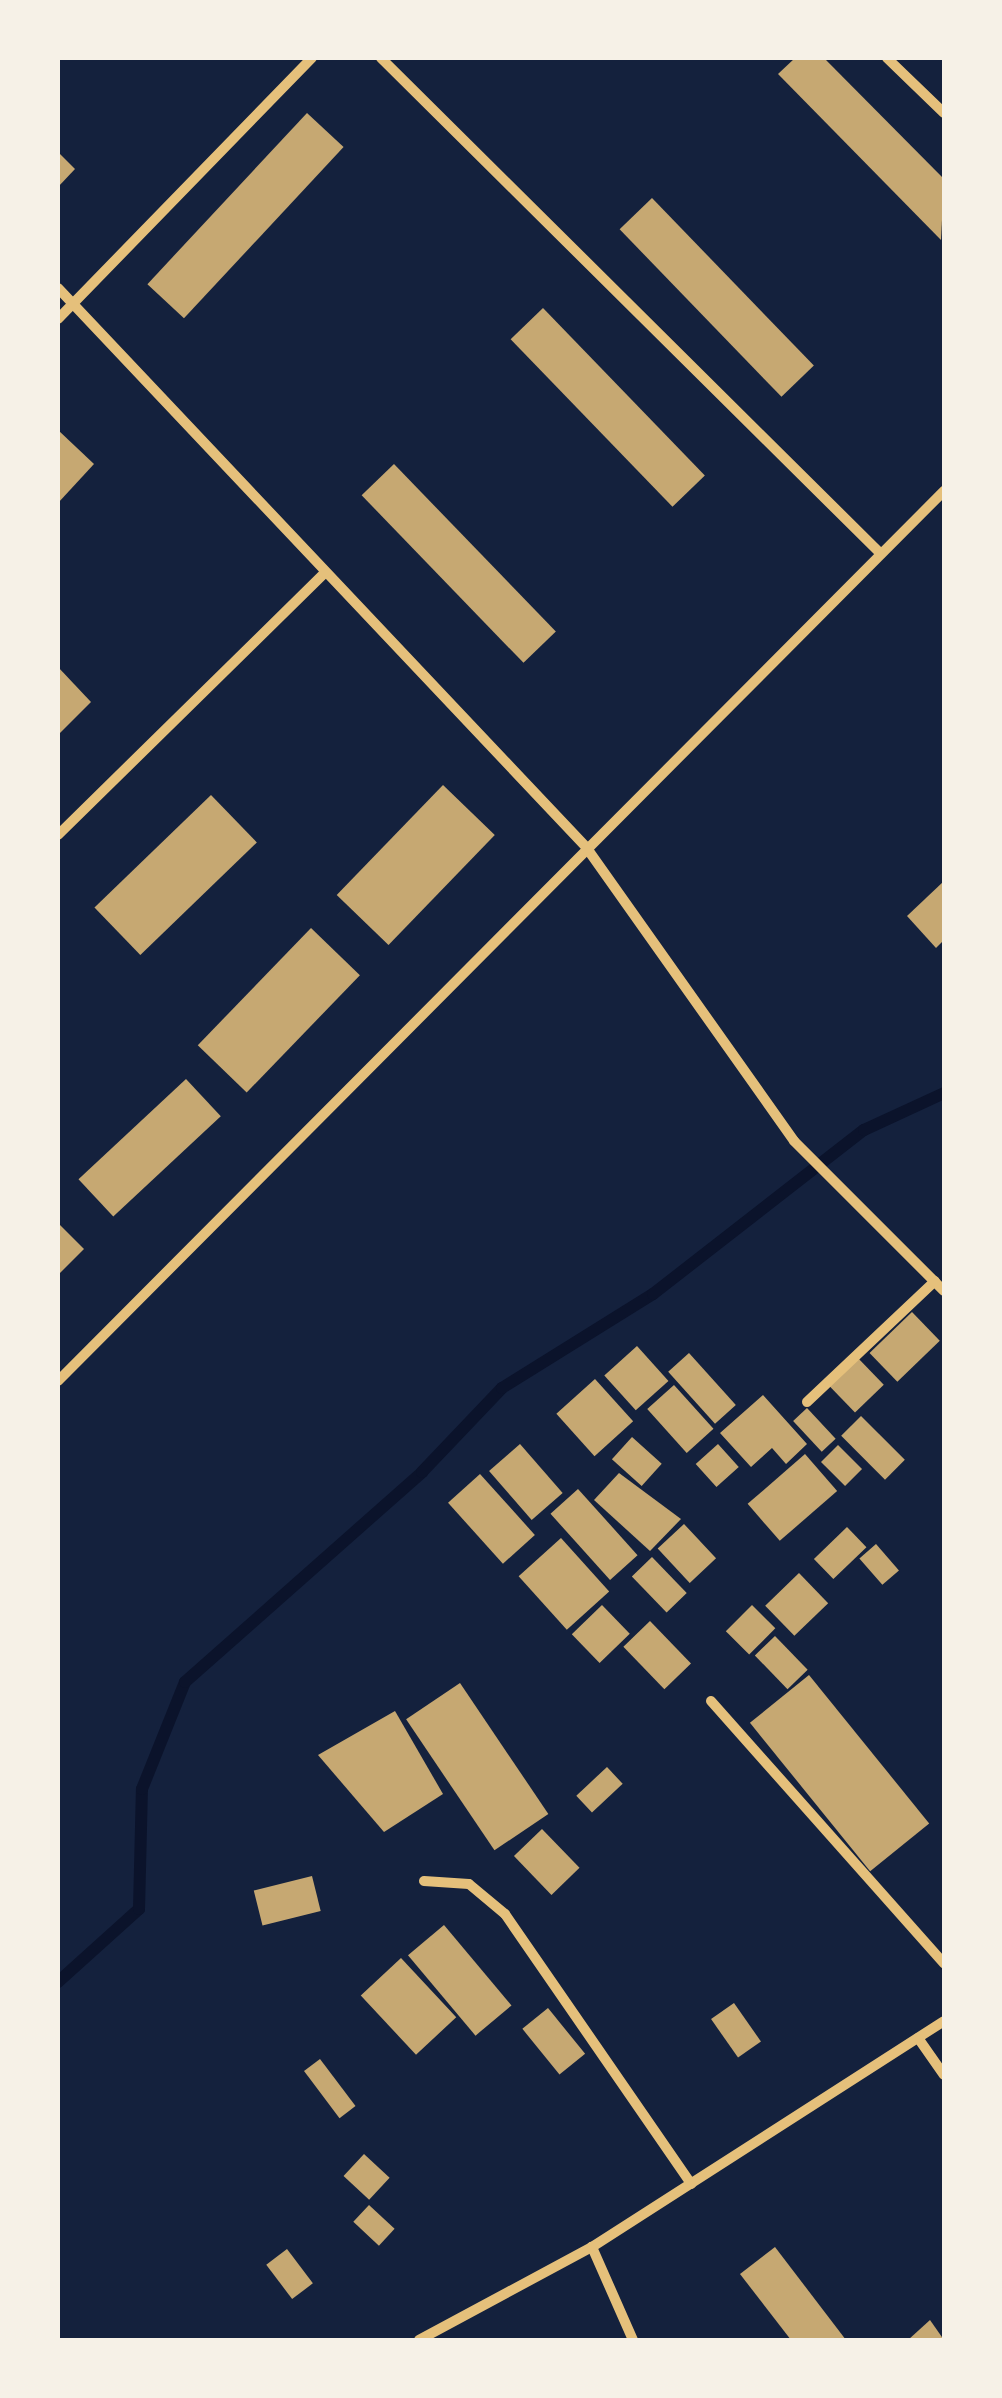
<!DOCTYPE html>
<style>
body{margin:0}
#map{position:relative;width:1002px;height:2398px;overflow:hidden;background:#14213d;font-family:"Crimson Pro",serif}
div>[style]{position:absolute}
.stream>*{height:12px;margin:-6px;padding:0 6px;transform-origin:6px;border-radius:6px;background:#0b132b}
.building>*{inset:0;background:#c6a872;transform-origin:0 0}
.minor>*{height:10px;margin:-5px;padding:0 5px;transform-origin:5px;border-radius:5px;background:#e5c07b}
span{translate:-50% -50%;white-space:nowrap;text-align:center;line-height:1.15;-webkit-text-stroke:10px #f6f1e7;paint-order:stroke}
.frame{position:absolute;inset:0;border:60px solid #f6f1e7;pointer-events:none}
</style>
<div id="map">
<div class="stream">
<div style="left:58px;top:1982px;width:109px;rotate:-42deg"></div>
<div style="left:139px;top:1909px;width:120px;rotate:-88.6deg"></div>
<div style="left:142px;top:1789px;width:115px;rotate:-68.1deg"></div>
<div style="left:185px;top:1682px;width:317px;rotate:-41.5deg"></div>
<div style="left:422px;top:1472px;width:116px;rotate:-46.4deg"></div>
<div style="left:502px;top:1388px;width:178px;rotate:-31.9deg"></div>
<div style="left:653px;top:1294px;width:267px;rotate:-37.9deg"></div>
<div style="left:864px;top:1130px;width:88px;rotate:-24.8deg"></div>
</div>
<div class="building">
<div style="clip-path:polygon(795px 58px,824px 58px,944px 179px,941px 240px,778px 74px)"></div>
<div style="left:307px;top:113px;width:50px;height:234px;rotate:43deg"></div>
<div style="clip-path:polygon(58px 152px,75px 169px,58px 187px)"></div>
<div style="left:652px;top:198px;width:233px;height:45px;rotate:46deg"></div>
<div style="left:543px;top:308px;width:233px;height:45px;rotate:46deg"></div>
<div style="clip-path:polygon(58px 430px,94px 464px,58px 503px)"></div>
<div style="left:394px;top:464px;width:233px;height:45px;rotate:46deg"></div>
<div style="clip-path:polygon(58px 667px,91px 702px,58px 735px)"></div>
<div style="left:443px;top:785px;width:72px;height:153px;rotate:44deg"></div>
<div style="left:211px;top:795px;width:66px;height:162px;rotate:46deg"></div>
<div style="clip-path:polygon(944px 881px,944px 940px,936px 948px,907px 916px)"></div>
<div style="left:311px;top:928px;width:68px;height:163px;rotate:44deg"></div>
<div style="left:186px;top:1079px;width:51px;height:147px;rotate:47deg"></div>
<div style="clip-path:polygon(58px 1223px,84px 1249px,58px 1275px)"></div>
<div style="left:912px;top:1312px;width:40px;height:59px;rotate:46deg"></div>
<div style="left:637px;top:1346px;width:47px;height:44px;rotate:48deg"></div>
<div style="left:689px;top:1353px;width:70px;height:28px;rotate:48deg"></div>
<div style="left:856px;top:1356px;width:40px;height:40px;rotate:46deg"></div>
<div style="left:595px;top:1379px;width:57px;height:52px;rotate:48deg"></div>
<div style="left:674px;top:1385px;width:59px;height:36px;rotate:48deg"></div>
<div style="clip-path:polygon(763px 1395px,807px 1444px,786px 1464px,772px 1448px,751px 1467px,720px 1433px)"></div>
<div style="left:807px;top:1408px;width:42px;height:19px;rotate:47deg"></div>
<div style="left:861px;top:1416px;width:62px;height:28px;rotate:45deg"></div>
<div style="left:632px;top:1437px;width:40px;height:30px;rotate:42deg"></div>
<div style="left:520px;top:1444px;width:65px;height:41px;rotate:49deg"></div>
<div style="left:718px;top:1444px;width:31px;height:30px;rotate:48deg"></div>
<div style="left:838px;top:1445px;width:34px;height:24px;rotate:45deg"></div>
<div style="left:805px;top:1454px;width:49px;height:76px;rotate:49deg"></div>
<div style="clip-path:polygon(619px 1473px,681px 1519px,650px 1551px,594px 1500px)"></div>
<div style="left:480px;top:1474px;width:82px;height:43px;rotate:48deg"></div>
<div style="left:578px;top:1489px;width:89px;height:37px;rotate:48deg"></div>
<div style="left:684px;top:1524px;width:47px;height:36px;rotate:47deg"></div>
<div style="left:847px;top:1527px;width:28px;height:46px;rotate:46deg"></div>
<div style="left:561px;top:1538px;width:72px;height:57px;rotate:48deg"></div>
<div style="left:876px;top:1544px;width:35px;height:22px;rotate:49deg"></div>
<div style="left:652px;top:1557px;width:50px;height:28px;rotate:46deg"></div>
<div style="left:799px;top:1573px;width:42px;height:47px;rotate:46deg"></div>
<div style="left:602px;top:1605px;width:40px;height:42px;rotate:46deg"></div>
<div style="left:752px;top:1605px;width:33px;height:37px;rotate:45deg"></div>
<div style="left:650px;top:1621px;width:59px;height:37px;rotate:46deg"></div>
<div style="left:775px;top:1636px;width:47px;height:28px;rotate:46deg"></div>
<div style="left:809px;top:1675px;width:191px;height:76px;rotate:51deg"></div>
<div style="left:460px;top:1683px;width:158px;height:65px;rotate:56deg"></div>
<div style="clip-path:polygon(395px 1711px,443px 1794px,384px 1832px,318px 1755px)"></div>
<div style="left:607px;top:1767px;width:23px;height:42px;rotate:47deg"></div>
<div style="left:542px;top:1829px;width:54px;height:39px;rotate:46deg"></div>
<div style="left:312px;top:1876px;width:36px;height:60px;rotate:76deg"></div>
<div style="left:444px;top:1925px;width:105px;height:47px;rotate:50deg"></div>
<div style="left:401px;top:1958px;width:81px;height:55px;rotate:47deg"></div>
<div style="left:734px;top:2003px;width:47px;height:28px;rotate:55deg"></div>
<div style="left:548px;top:2008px;width:59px;height:33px;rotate:51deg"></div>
<div style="left:320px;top:2059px;width:59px;height:20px;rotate:53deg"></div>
<div style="left:364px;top:2154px;width:35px;height:30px;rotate:43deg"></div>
<div style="left:369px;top:2205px;width:35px;height:23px;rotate:43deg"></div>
<div style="clip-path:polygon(775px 2247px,846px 2340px,791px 2340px,740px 2274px)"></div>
<div style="left:287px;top:2249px;width:43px;height:26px;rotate:53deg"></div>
<div style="clip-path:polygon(930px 2320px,944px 2340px,908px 2340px)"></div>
</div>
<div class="minor">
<div style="left:381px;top:58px;width:704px;rotate:44.77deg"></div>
<div style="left:887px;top:58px;width:79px;rotate:44deg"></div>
<div style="left:58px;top:288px;width:769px;rotate:46.63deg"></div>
<div style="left:586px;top:847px;width:360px;rotate:54.7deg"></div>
<div style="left:794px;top:1141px;width:212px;rotate:45deg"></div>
<div style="left:58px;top:319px;width:364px;rotate:-45.8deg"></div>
<div style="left:58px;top:835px;width:375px;rotate:-44.5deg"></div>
<div style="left:58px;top:1381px;width:1256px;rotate:-45.13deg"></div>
<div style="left:807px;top:1402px;width:176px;rotate:-43.4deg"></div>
<div style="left:711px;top:1701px;width:351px;rotate:48.4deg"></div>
<div style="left:424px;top:1881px;width:45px;rotate:3.8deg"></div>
<div style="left:469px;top:1884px;width:47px;rotate:39.8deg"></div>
<div style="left:505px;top:1914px;width:328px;rotate:55.4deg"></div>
<div style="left:918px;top:2038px;width:45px;rotate:54.9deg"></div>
<div style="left:419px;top:2340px;width:196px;rotate:-28.3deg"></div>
<div style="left:633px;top:2340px;width:102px;rotate:-113.8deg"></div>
<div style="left:592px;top:2247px;width:418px;rotate:-32.7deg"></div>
</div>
<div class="frame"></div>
</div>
